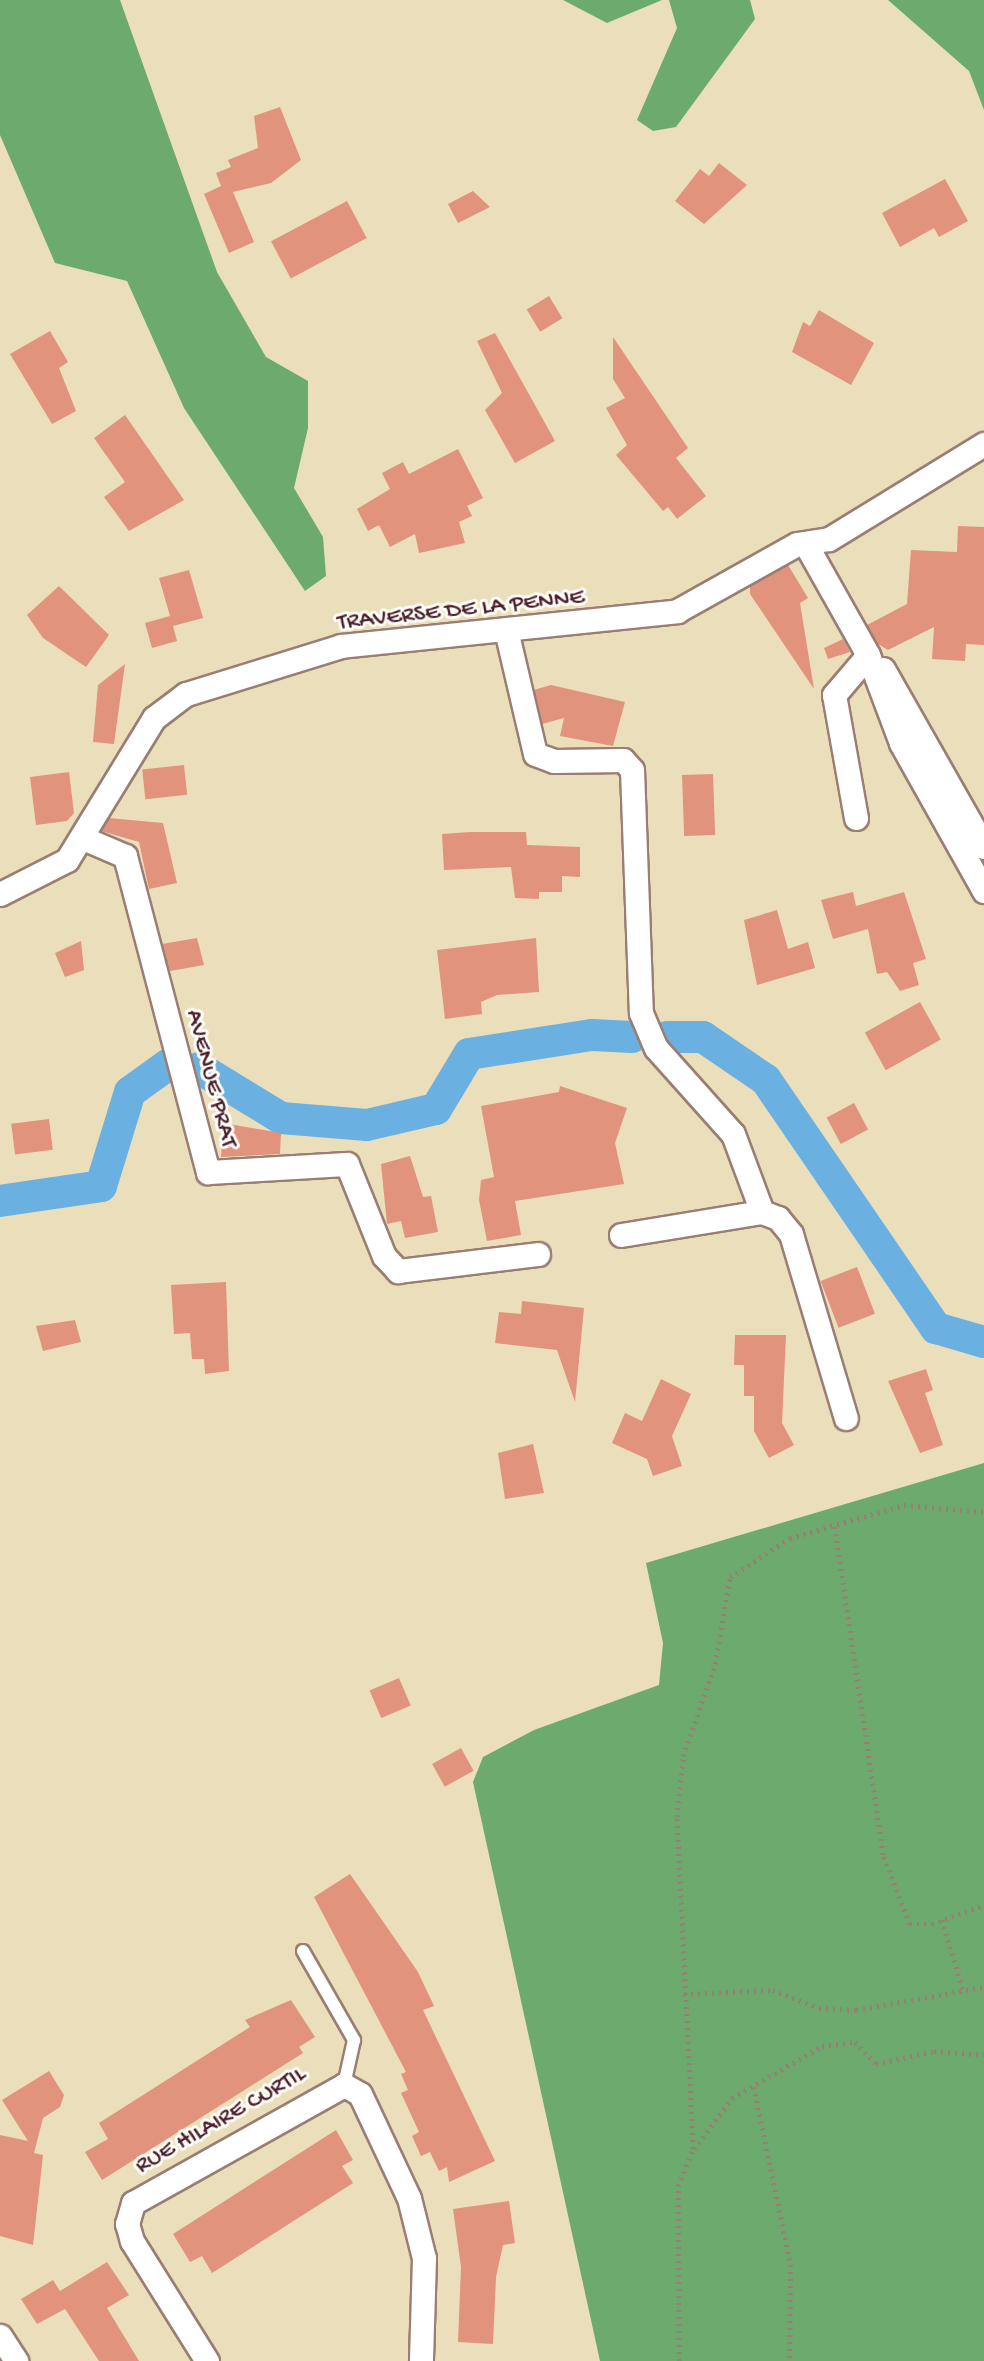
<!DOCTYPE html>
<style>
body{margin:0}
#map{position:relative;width:984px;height:2361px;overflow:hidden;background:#ebdebb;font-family:"Gochi Hand",sans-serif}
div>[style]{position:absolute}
.forest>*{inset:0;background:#6cab6d}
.canal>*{height:32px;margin:-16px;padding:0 16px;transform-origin:16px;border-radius:16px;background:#6ab1e1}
.building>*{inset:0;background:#e1937d;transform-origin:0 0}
.path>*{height:4.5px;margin-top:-2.25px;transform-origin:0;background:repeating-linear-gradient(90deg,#9a7e73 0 2px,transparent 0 7px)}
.roads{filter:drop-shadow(2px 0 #9a7e73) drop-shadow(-2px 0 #9a7e73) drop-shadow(0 2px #9a7e73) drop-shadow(0 -2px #9a7e73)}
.lane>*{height:12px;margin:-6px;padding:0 6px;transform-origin:6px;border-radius:6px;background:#fff}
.street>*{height:23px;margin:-11.5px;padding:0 11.5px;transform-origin:11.5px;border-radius:11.5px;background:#fff}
span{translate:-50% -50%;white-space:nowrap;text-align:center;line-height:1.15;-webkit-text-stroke:6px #fdfcf7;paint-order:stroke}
.street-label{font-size:24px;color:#4a1f2b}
</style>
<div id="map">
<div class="forest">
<div style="clip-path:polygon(0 0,120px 0,217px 272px,266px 357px,308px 381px,308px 428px,294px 488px,323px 537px,326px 576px,305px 591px,184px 408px,127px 281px,55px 263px,0 135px)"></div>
<div style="clip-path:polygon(563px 0,662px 0,607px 23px)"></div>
<div style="clip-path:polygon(669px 0,750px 0,755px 19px,676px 127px,653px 131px,637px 120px,677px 28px)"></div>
<div style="clip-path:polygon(888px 0,984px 0,984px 110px,969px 71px)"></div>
<div style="clip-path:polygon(984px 1463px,984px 2361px,600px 2361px,473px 1782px,483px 1757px,534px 1730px,659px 1685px,663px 1643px,646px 1563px)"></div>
</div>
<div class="canal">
<div style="left:667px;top:1037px;width:36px"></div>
<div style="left:703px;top:1037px;width:76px;rotate:34.3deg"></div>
<div style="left:766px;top:1080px;width:301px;rotate:55.6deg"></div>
<div style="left:936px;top:1328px;width:50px;rotate:16.3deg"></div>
<div style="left:199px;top:1068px;width:96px;rotate:31.4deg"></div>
<div style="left:281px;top:1118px;width:86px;rotate:4.7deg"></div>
<div style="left:367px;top:1125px;width:71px;rotate:-13.1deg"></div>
<div style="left:436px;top:1109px;width:64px;rotate:-59deg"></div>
<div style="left:469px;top:1054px;width:124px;rotate:-8.8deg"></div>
<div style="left:592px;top:1035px;width:40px;rotate:2.9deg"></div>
<div style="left:0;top:1201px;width:102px;rotate:-8.4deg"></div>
<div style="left:101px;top:1186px;width:98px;rotate:-72.9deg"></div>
<div style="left:130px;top:1092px;width:48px;rotate:-35.7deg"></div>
</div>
<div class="building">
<div style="clip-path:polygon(280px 107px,301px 160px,271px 183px,233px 192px,254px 242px,229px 253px,204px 194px,221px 186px,216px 173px,231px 167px,228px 160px,258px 148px,254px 116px)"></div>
<div style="clip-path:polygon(719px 163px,747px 185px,704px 224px,675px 201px,700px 169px,709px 176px)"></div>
<div style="clip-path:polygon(945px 179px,968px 221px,939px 237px,934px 228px,900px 247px,882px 213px)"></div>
<div style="clip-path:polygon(473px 191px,490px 207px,458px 223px,448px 204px)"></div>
<div style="left:347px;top:201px;width:42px;height:86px;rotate:62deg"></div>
<div style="left:549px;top:296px;width:26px;height:26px;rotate:59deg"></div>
<div style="clip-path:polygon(819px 310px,874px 343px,851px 385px,792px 352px,803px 322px,810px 326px)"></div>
<div style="clip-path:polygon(50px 331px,68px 362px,59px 368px,76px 411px,52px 424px,10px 354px)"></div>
<div style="clip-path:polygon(495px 333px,555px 441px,515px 463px,485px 410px,502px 393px,477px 341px)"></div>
<div style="clip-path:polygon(613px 337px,688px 448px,676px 458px,706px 496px,677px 519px,668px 507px,663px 511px,616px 455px,627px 445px,606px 408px,625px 398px,613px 379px)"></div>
<div style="clip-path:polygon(125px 415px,184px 500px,129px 531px,104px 497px,125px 482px,94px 438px)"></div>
<div style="clip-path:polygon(458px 449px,483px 498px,467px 506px,472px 516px,459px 522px,465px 543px,419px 553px,415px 534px,390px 547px,379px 525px,368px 531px,357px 509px,390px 489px,382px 473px,403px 462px,409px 474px)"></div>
<div style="clip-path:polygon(958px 526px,984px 527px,984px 645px,966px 644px,965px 661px,932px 659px,934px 627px,888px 650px,878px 644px,867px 625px,907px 604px,911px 550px,957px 552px)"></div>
<div style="clip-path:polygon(788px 565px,808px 598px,800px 603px,814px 689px,750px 594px,750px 586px)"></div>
<div style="clip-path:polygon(189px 570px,203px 618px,173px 626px,177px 641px,152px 648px,145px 623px,170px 616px,159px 578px)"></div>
<div style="clip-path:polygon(59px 586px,109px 635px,86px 667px,43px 638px,27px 615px)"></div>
<div style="clip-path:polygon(843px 639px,850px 652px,828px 659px,824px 648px)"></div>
<div style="clip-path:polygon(125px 664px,114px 744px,93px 742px,98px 685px)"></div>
<div style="clip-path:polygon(551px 685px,625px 702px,613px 746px,560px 736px,564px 718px,542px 724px,534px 690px)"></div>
<div style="left:184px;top:765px;width:30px;height:42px;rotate:84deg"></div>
<div style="clip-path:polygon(69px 772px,74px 813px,67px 821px,36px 825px,30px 777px)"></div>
<div style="left:713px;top:774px;width:61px;height:31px;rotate:88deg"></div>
<div style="clip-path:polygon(109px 818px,163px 823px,177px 883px,149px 889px,139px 842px,101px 831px)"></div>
<div style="clip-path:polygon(470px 832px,526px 832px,527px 845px,580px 847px,580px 877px,562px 876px,562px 892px,539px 892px,539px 899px,515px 898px,511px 867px,444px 870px,442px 834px)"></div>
<div style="clip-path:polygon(853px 892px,856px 906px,904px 892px,926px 959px,913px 963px,919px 985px,900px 991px,887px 972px,877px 974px,868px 929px,833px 939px,821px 900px)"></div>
<div style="clip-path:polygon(777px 910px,788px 949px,808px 942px,815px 968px,757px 985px,744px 920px)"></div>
<div style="clip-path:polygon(197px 938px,204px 965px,170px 971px,162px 944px)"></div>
<div style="clip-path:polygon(536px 938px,539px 992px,497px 995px,481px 1002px,482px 1014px,445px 1019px,437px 950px)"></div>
<div style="clip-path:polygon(81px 941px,84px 970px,65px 977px,55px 953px)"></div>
<div style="left:920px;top:1002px;width:43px;height:63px;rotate:61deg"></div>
<div style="clip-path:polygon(560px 1086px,627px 1108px,615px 1143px,624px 1184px,515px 1201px,521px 1235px,487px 1241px,479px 1200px,481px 1180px,494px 1177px,481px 1106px,559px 1092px)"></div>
<div style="left:854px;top:1103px;width:30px;height:31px;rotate:62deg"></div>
<div style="left:49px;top:1119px;width:31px;height:38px;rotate:83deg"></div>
<div style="clip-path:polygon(223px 1123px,281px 1133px,280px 1154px,221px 1157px)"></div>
<div style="clip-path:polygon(410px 1156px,423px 1197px,431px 1196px,438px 1232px,405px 1238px,401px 1221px,387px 1224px,381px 1164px)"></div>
<div style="left:857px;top:1267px;width:50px;height:39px;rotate:69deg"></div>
<div style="clip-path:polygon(226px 1282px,229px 1371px,205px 1374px,204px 1359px,192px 1359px,190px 1333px,174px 1334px,171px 1285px)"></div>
<div style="clip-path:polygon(522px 1301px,584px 1308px,575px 1402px,557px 1350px,495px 1343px,499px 1312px,521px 1314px)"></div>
<div style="clip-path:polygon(75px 1320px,81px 1342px,43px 1351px,36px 1326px)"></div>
<div style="clip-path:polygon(735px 1335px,786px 1335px,782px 1423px,794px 1445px,769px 1458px,754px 1431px,754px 1396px,744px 1396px,744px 1365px,734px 1365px)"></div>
<div style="clip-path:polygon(926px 1369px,933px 1390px,925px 1393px,943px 1445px,920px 1453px,888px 1381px)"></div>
<div style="clip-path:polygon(661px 1379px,691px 1394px,672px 1436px,682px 1466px,653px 1476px,647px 1459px,612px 1443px,625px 1413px,642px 1421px)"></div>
<div style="clip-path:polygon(533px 1444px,544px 1493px,505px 1499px,498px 1453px)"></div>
<div style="left:399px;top:1678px;width:30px;height:32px;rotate:67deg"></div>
<div style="left:461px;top:1748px;width:26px;height:33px;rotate:61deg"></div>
<div style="clip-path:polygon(350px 1874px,418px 1972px,434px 2006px,423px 2010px,495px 2161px,449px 2182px,447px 2167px,439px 2171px,430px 2152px,421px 2156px,412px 2136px,419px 2132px,401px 2093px,408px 2090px,401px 2074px,406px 2072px,314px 1897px)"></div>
<div style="clip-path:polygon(291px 2000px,315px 2037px,299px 2047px,303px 2053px,102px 2180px,85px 2152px,108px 2139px,99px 2123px,250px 2027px,245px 2020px)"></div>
<div style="clip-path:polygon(49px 2071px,64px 2095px,60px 2107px,43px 2118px,34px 2153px,43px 2155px,33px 2245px,0 2236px,0 2135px,28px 2141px,2px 2100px)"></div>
<div style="clip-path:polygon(336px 2130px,353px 2160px,342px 2166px,353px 2183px,212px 2273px,202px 2256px,190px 2262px,173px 2234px)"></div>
<div style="clip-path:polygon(509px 2201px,515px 2243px,503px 2245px,496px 2277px,493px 2344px,458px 2342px,461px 2267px,453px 2209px)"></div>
<div style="clip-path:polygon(107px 2262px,129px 2295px,107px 2308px,139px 2361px,99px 2361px,65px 2309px,37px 2324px,21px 2299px,53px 2280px,60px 2291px)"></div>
</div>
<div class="path">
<div style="left:835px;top:1527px;width:334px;rotate:81.6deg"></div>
<div style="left:884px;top:1857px;width:72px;rotate:68.8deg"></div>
<div style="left:910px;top:1924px;width:22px"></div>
<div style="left:932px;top:1924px;width:55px;rotate:-20.1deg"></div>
<div style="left:942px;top:1920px;width:72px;rotate:73.1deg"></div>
<div style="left:684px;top:1994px;width:89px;rotate:-2.6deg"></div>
<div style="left:773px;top:1990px;width:49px;rotate:21.4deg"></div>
<div style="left:819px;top:2008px;width:37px;rotate:3deg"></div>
<div style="left:856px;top:2010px;width:130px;rotate:-10.2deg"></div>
<div style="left:754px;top:2087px;width:182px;rotate:78.3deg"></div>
<div style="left:791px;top:2265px;width:96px;rotate:90.6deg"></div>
<div style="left:694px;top:2149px;width:64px;rotate:-53.3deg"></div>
<div style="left:732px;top:2098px;width:104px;rotate:-30deg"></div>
<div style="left:822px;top:2046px;width:33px;rotate:-7deg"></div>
<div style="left:855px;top:2042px;width:30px;rotate:46deg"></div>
<div style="left:876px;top:2064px;width:59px;rotate:-12.6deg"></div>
<div style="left:934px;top:2051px;width:50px;rotate:4.6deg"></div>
<div style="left:679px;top:2361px;width:175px;rotate:-90.3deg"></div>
<div style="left:678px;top:2186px;width:40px;rotate:-68deg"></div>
<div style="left:693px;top:2149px;width:332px;rotate:-92.8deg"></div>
<div style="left:677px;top:1817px;width:61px;rotate:-84.4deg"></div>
<div style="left:683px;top:1756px;width:97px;rotate:-70.8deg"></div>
<div style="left:715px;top:1664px;width:88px;rotate:-80.2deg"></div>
<div style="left:730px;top:1577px;width:72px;rotate:-33deg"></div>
<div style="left:790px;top:1538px;width:119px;rotate:-16.1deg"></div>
<div style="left:904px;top:1505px;width:80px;rotate:5deg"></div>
</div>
<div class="roads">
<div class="lane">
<div style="left:303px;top:1951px;width:103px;rotate:60.2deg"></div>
<div style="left:354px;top:2040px;width:46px;rotate:102.5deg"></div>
</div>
<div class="street">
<div style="left:805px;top:543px;width:129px;rotate:60.6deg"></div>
<div style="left:868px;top:655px;width:94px;rotate:69.4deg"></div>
<div style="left:901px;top:743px;width:170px;rotate:60.7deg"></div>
<div style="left:506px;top:630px;width:127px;rotate:76.8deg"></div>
<div style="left:535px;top:754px;width:20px;rotate:20deg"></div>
<div style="left:554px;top:761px;width:69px;rotate:-0.8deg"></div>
<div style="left:623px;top:760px;width:13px;rotate:48deg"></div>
<div style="left:632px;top:770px;width:243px;rotate:87.9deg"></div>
<div style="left:641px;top:1013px;width:38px;rotate:67deg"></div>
<div style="left:656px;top:1048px;width:115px;rotate:48.2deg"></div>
<div style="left:733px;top:1134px;width:83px;rotate:69.6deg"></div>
<div style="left:883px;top:669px;width:205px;rotate:60.4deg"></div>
<div style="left:856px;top:818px;width:125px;rotate:-100.1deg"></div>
<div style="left:834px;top:695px;width:52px;rotate:-49.6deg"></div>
<div style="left:83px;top:838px;width:46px;rotate:23.2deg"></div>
<div style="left:125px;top:856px;width:327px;rotate:75.3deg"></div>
<div style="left:208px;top:1172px;width:139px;rotate:-3.3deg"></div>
<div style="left:347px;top:1164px;width:99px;rotate:68.1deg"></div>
<div style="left:384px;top:1256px;width:21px;rotate:47deg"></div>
<div style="left:398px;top:1271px;width:141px;rotate:-6.9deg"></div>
<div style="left:0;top:894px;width:75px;rotate:-26.9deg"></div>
<div style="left:67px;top:860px;width:167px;rotate:-58.5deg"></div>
<div style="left:154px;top:718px;width:40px;rotate:-37deg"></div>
<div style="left:186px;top:694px;width:162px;rotate:-17.2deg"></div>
<div style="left:341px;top:646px;width:338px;rotate:-5.9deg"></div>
<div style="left:677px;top:611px;width:137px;rotate:-29.2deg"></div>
<div style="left:797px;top:544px;width:32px;rotate:-9deg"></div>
<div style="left:829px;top:539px;width:182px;rotate:-31.5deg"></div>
<div style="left:621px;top:1235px;width:143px;rotate:-9.3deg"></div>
<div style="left:762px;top:1212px;width:17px;rotate:21deg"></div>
<div style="left:778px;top:1218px;width:21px;rotate:51deg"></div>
<div style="left:791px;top:1234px;width:192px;rotate:73.4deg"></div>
<div style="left:0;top:2336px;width:30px;rotate:57deg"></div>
<div style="left:207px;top:2361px;width:142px;rotate:-122deg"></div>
<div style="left:132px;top:2241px;width:18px;rotate:-106deg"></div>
<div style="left:127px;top:2224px;width:22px;rotate:-74deg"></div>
<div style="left:133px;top:2203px;width:242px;rotate:-29.2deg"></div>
<div style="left:344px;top:2085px;width:18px;rotate:29deg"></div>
<div style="left:360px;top:2094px;width:115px;rotate:64.8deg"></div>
<div style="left:409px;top:2198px;width:62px;rotate:76deg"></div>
<div style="left:424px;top:2258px;width:103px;rotate:91.7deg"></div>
</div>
</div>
<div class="street-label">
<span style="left:461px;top:611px;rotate:-6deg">TRAVERSE DE LA PENNE</span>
<span style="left:210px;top:1079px;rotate:75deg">AVENUE PRAT</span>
<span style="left:221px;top:2121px;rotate:-30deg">RUE HILAIRE CURTIL</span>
</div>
</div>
